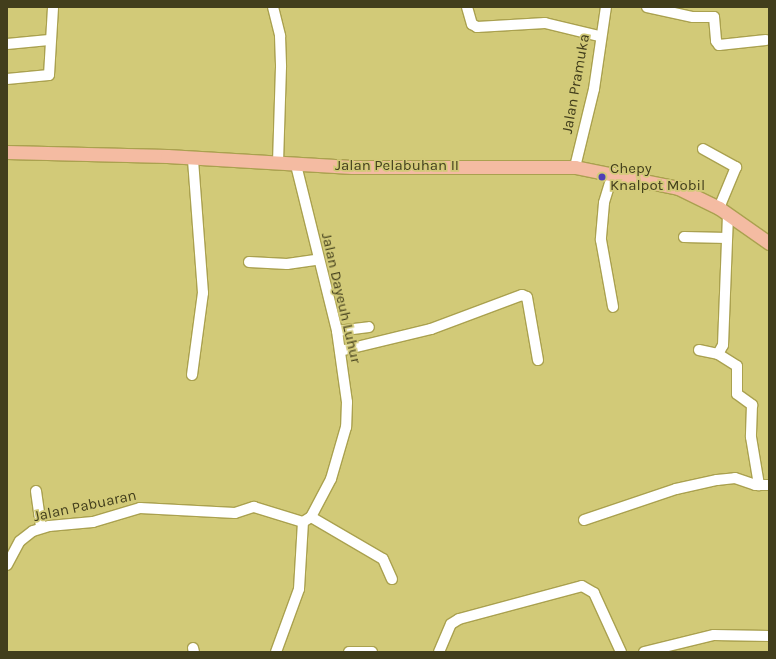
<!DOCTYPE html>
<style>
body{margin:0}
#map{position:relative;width:776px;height:659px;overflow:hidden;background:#d2ca78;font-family:Karla,sans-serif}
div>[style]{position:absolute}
.roads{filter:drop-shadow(1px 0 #aaa14f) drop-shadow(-1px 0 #aaa14f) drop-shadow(0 1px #aaa14f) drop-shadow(0 -1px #aaa14f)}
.minor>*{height:10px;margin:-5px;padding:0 5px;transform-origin:5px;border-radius:5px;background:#fff}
.major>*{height:13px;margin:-6.5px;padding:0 6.5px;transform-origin:6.5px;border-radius:6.5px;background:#f4bba2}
.dots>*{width:11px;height:11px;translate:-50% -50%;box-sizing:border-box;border:2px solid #d2ca78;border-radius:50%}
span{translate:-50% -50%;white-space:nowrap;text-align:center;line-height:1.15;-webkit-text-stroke:3.5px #d2ca78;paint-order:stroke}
.street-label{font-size:15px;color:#423e1c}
.poi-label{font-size:15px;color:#423e1c}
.left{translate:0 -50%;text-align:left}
.frame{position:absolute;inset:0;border:8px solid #423e1c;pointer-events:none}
</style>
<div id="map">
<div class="roads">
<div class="minor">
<div style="left:273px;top:7px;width:30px;rotate:76deg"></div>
<div style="left:280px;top:36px;width:31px;rotate:88deg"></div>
<div style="left:281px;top:67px;width:97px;rotate:91.8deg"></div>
<div style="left:467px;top:7px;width:18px;rotate:74deg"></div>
<div style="left:472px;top:24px;width:6px;rotate:31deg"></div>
<div style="left:477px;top:27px;width:68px;rotate:-3.4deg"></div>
<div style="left:545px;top:23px;width:56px;rotate:13.5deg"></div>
<div style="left:647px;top:7px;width:47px;rotate:12.3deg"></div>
<div style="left:693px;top:17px;width:21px"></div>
<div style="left:714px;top:17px;width:24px;rotate:85deg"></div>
<div style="left:716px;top:41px;width:5px;rotate:53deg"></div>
<div style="left:719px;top:45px;width:47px;rotate:-6.1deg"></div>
<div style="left:7px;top:44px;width:42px;rotate:-5.4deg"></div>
<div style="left:7px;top:79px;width:42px;rotate:-5.4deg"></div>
<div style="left:49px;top:75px;width:68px;rotate:-86.6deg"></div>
<div style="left:703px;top:149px;width:38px;rotate:29deg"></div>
<div style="left:736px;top:167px;width:44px;rotate:112.5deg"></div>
<div style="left:296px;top:165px;width:171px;rotate:76.1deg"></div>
<div style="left:337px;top:331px;width:72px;rotate:82deg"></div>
<div style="left:347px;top:402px;width:25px;rotate:92deg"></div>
<div style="left:346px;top:427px;width:54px;rotate:106.1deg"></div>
<div style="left:331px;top:479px;width:43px;rotate:117.8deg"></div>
<div style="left:311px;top:517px;width:9px;rotate:148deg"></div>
<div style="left:575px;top:167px;width:80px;rotate:-76.3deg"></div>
<div style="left:594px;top:89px;width:83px;rotate:-81.7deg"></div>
<div style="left:613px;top:173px;width:31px;rotate:107deg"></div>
<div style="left:604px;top:203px;width:37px;rotate:95deg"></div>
<div style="left:601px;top:240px;width:68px;rotate:79.8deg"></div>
<div style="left:684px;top:237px;width:43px;rotate:1.3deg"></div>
<div style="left:249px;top:262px;width:38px;rotate:3deg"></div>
<div style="left:287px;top:264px;width:30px;rotate:-8deg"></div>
<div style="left:337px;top:331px;width:32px;rotate:-7deg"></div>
<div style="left:699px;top:350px;width:19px;rotate:12deg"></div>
<div style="left:718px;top:354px;width:22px;rotate:32deg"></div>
<div style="left:737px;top:366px;width:28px;rotate:90deg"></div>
<div style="left:737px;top:394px;width:19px;rotate:36deg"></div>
<div style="left:752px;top:405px;width:32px;rotate:92deg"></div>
<div style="left:751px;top:437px;width:49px;rotate:80.5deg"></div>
<div style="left:340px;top:351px;width:94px;rotate:-13.6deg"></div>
<div style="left:431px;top:329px;width:97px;rotate:-20.5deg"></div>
<div style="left:522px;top:295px;width:5px;rotate:22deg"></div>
<div style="left:527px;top:297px;width:64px;rotate:80.1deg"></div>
<div style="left:718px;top:354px;width:10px;rotate:-61deg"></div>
<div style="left:723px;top:345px;width:131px;rotate:-87.8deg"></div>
<div style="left:192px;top:375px;width:83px;rotate:-82.4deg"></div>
<div style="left:203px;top:293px;width:134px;rotate:-94.3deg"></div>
<div style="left:36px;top:491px;width:36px;rotate:82deg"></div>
<div style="left:311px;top:517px;width:83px;rotate:30.3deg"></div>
<div style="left:383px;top:559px;width:22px;rotate:66deg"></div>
<div style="left:584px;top:520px;width:97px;rotate:-18.6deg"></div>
<div style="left:676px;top:489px;width:42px;rotate:-12.4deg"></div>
<div style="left:717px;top:480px;width:18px;rotate:-6deg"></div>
<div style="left:735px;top:478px;width:21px;rotate:19deg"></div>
<div style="left:755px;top:485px;width:14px"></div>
<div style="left:7px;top:565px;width:27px;rotate:-62deg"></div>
<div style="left:20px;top:541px;width:16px;rotate:-38deg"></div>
<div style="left:33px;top:531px;width:17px;rotate:-17deg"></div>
<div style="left:49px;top:526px;width:44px;rotate:-5.2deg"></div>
<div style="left:93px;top:522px;width:49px;rotate:-16.6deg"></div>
<div style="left:140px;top:508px;width:95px;rotate:3deg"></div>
<div style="left:235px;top:513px;width:20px;rotate:-18deg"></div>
<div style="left:254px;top:507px;width:51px;rotate:17deg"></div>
<div style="left:193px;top:648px;width:4px;rotate:76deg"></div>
<div style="left:276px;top:652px;width:67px;rotate:-69.9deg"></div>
<div style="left:299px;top:589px;width:67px;rotate:-86.6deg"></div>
<div style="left:349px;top:652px;width:23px"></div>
<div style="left:439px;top:652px;width:30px;rotate:-67deg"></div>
<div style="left:451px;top:624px;width:9px;rotate:-32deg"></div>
<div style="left:459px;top:619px;width:127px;rotate:-15deg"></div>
<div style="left:582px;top:586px;width:14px;rotate:30deg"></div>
<div style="left:594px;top:593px;width:65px;rotate:65.4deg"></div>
<div style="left:644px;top:652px;width:72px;rotate:-13.7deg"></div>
<div style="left:714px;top:635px;width:55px;rotate:1deg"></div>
</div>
<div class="major">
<div style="left:7px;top:152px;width:160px;rotate:1.4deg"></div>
<div style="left:167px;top:156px;width:185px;rotate:3.4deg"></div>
<div style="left:352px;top:167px;width:223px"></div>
<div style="left:575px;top:167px;width:105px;rotate:11.5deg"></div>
<div style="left:678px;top:188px;width:46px;rotate:26deg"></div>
<div style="left:719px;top:208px;width:61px;rotate:35deg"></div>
</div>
</div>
<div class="dots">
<div style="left:602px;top:177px;background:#503fb6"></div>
</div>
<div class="street-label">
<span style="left:576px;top:84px;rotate:-80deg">Jalan Pramuka</span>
<span style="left:397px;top:166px">Jalan Pelabuhan II</span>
<span style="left:341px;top:298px;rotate:77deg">Jalan Dayeuh Luhur</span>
<span style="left:85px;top:506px;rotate:-12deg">Jalan Pabuaran</span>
</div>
<div class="poi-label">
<span class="left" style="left:610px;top:177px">Chepy<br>Knalpot Mobil</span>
</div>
<div class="frame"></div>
</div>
